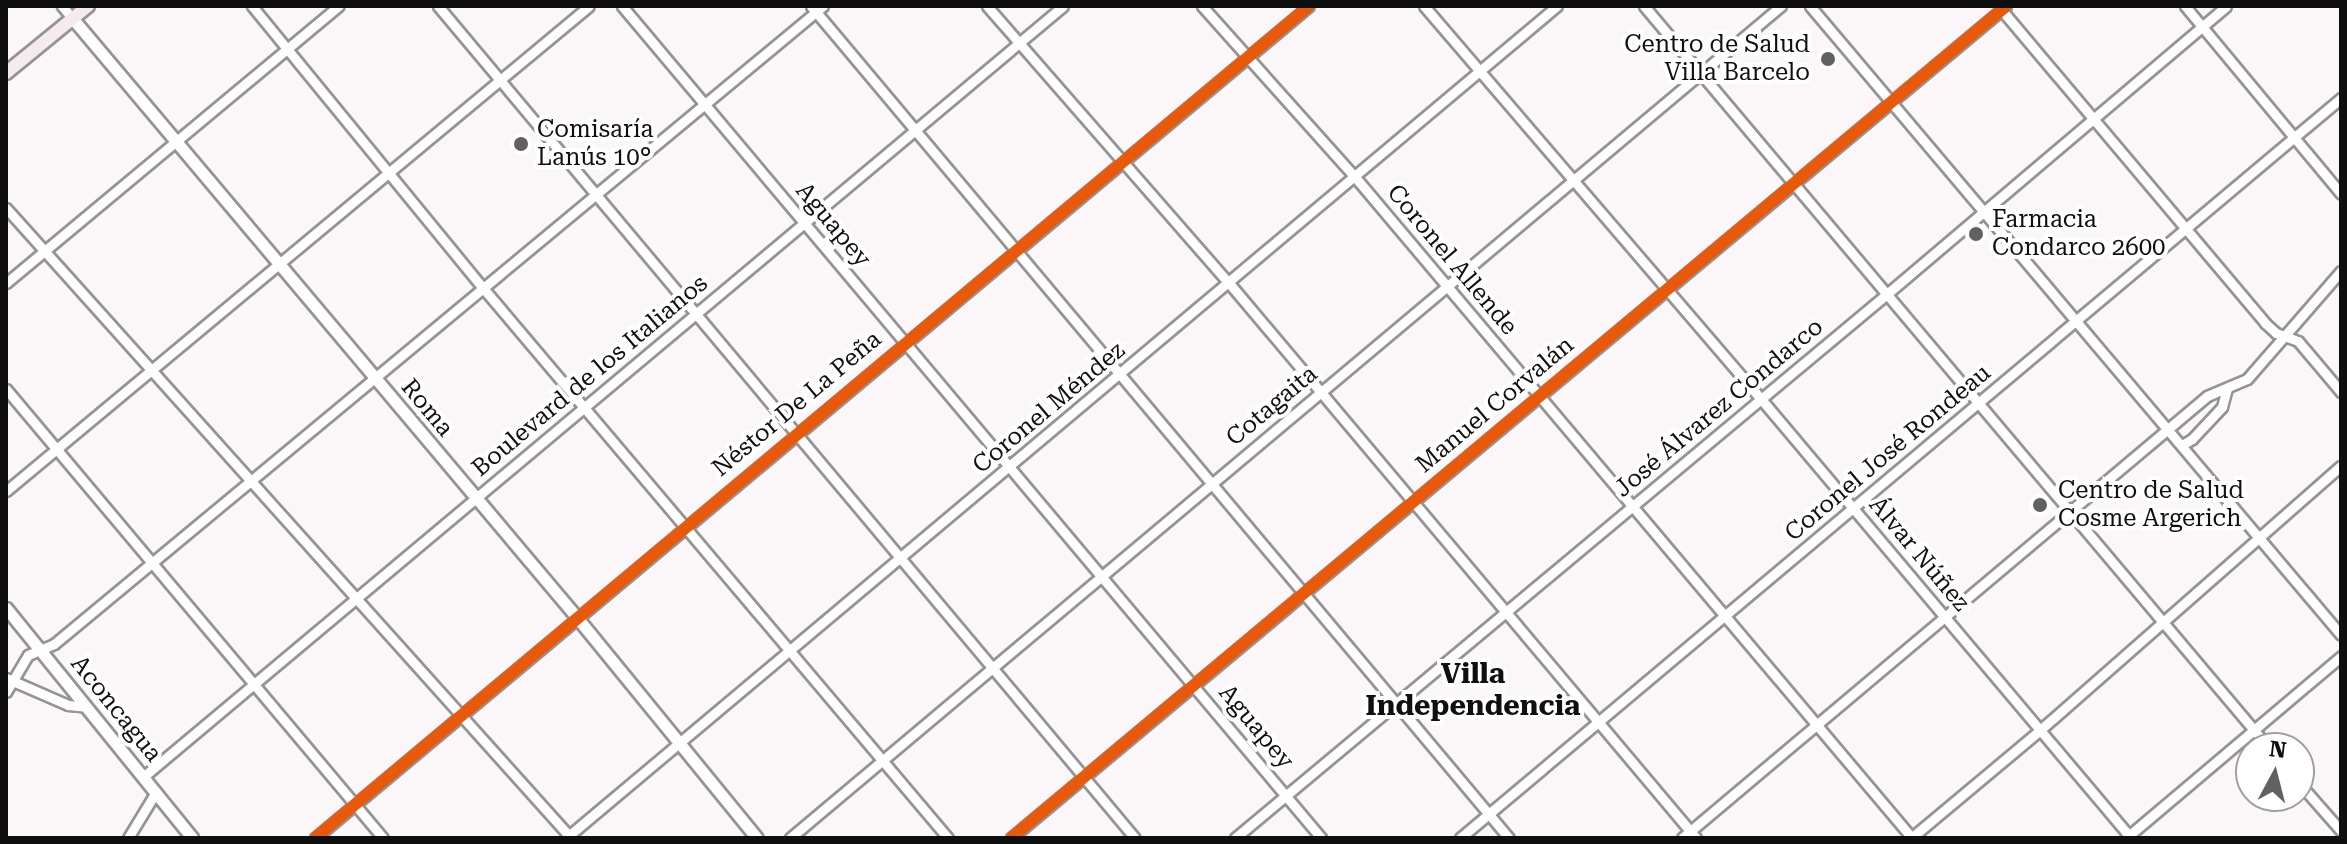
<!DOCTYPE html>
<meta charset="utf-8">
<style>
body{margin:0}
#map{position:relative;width:2347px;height:844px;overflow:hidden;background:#fbf6f8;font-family:"Roboto Serif",serif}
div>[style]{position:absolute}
.roads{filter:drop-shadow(2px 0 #959394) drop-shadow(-2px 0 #959394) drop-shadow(0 2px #959394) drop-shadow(0 -2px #959394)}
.minor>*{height:9px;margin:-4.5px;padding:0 4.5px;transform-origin:4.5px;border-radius:4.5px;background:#fefefe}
.tertiary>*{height:11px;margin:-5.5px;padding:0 5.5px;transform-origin:5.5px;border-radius:5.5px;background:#fefefe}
.secondary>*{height:12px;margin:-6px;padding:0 6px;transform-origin:6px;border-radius:6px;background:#f5ebee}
.cycleway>*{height:12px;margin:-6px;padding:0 6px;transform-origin:6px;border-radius:6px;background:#e8590c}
.dots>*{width:22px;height:22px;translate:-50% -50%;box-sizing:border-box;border:4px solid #fff;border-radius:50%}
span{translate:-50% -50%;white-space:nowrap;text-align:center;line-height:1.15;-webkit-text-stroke:8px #fff;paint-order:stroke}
.poi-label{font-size:24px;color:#0f0f0f}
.right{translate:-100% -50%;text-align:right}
.left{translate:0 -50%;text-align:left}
.street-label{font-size:24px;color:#0f0f0f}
.quarter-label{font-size:28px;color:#0f0f0f;font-weight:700}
.frame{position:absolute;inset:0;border:8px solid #0f0f0f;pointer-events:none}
.north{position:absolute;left:2235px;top:732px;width:80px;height:80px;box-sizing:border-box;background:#fff;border:2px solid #9f9f9f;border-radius:50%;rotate:7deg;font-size:22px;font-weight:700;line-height:32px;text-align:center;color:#0f0f0f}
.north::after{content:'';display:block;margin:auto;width:28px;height:36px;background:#626061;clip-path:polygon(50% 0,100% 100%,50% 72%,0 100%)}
</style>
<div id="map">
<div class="roads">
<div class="minor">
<div style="left:62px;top:6px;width:17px;rotate:50deg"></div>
<div style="left:252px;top:6px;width:365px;rotate:50.7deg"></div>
<div style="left:483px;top:288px;width:720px;rotate:49.79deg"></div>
<div style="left:438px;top:6px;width:1085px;rotate:50.05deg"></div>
<div style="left:622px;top:6px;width:1087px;rotate:49.96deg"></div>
<div style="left:811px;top:6px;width:1086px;rotate:50.01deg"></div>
<div style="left:987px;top:6px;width:368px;rotate:48.9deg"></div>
<div style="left:1229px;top:283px;width:725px;rotate:49.92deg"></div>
<div style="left:1202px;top:6px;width:229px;rotate:48.2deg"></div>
<div style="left:1355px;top:177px;width:864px;rotate:49.88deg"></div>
<div style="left:1424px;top:6px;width:518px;rotate:49.39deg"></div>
<div style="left:1761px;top:399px;width:574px;rotate:49.87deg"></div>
<div style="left:1644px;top:6px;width:970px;rotate:49.89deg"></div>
<div style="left:1810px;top:6px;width:823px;rotate:49.83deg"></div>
<div style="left:2185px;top:6px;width:244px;rotate:50.3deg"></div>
<div style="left:2000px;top:8px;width:412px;rotate:49.9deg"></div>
<div style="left:2265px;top:323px;width:15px;rotate:42deg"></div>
<div style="left:2276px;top:333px;width:23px;rotate:20deg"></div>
<div style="left:2298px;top:341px;width:67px;rotate:49.9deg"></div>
<div style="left:6px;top:208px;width:846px;rotate:48.11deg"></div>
<div style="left:6px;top:283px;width:433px;rotate:-39.8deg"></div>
<div style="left:6px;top:389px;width:586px;rotate:49.98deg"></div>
<div style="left:2182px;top:445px;width:12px;rotate:-31deg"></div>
<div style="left:2192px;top:439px;width:44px;rotate:-46.8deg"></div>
<div style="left:2222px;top:407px;width:20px;rotate:-75deg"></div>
<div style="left:6px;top:491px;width:758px;rotate:-39.76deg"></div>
<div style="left:6px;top:678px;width:68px;rotate:23.5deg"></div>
<div style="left:68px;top:705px;width:18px;rotate:6deg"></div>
<div style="left:6px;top:692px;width:43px;rotate:-59.3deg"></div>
<div style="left:28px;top:655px;width:28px;rotate:-23deg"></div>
<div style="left:54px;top:644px;width:999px;rotate:-39.68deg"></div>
<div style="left:143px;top:777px;width:1200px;rotate:-39.96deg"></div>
<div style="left:2299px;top:783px;width:64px;rotate:48.8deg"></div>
<div style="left:128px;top:838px;width:54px;rotate:-58.7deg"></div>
<div style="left:315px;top:838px;width:1296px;rotate:-39.93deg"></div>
<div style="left:566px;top:838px;width:1294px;rotate:-40.02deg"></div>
<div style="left:790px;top:838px;width:1294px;rotate:-40.02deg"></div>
<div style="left:1011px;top:838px;width:1297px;rotate:-39.9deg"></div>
<div style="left:1235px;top:838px;width:851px;rotate:-39.85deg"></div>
<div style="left:1888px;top:293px;width:443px;rotate:-40.3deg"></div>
<div style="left:1460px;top:838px;width:1151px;rotate:-40.03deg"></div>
<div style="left:1682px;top:838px;width:686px;rotate:-40.09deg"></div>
<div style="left:2207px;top:396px;width:43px;rotate:-23deg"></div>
<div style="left:2247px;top:379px;width:143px;rotate:-49deg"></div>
<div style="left:1911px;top:838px;width:168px;rotate:-39.9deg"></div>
<div style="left:2040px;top:730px;width:400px;rotate:-41.3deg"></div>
<div style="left:2126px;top:838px;width:282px;rotate:-40.2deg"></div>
</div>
<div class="tertiary">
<div style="left:73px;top:19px;width:786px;rotate:49.9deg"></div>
<div style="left:579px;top:620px;width:281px;rotate:50.8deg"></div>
<div style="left:6px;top:608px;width:296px;rotate:51deg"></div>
</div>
<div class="secondary">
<div style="left:6px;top:73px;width:106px;rotate:-39.3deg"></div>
</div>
</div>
<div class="cycleway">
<div style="left:315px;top:838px;width:1296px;rotate:-39.93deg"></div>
<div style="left:1011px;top:838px;width:1297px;rotate:-39.9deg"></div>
</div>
<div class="dots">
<div style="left:1828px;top:59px;background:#626061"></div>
<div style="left:521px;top:144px;background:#626061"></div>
<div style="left:1976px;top:234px;background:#626061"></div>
<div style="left:2040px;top:505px;background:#626061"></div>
</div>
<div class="poi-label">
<span class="right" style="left:1810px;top:59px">Centro de Salud<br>Villa Barcelo</span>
<span class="left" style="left:537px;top:144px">Comisaría<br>Lanús 10°</span>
<span class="left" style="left:1992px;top:234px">Farmacia<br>Condarco 2600</span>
<span class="left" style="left:2058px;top:505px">Centro de Salud<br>Cosme Argerich</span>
</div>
<div class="street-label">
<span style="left:833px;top:225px;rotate:50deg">Aguapey</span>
<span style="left:1452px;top:260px;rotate:50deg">Coronel Allende</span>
<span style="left:590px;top:376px;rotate:-40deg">Boulevard de los Italianos</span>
<span style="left:797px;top:404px;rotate:-40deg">Néstor De La Peña</span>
<span style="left:1495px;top:405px;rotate:-40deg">Manuel Corvalán</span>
<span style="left:1272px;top:406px;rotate:-40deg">Cotagaita</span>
<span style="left:427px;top:408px;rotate:50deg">Roma</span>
<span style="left:1049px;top:408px;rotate:-40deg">Coronel Méndez</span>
<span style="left:1719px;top:408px;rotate:-40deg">José Álvarez Condarco</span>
<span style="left:1888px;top:453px;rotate:-40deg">Coronel José Rondeau</span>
<span style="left:1919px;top:554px;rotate:50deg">Álvar Núñez</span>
<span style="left:116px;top:709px;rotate:51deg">Aconcagua</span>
<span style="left:1256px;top:727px;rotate:50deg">Aguapey</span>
</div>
<div class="quarter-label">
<span style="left:1473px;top:690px">Villa<br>Independencia</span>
</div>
<div class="frame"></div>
<div class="north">N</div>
</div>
